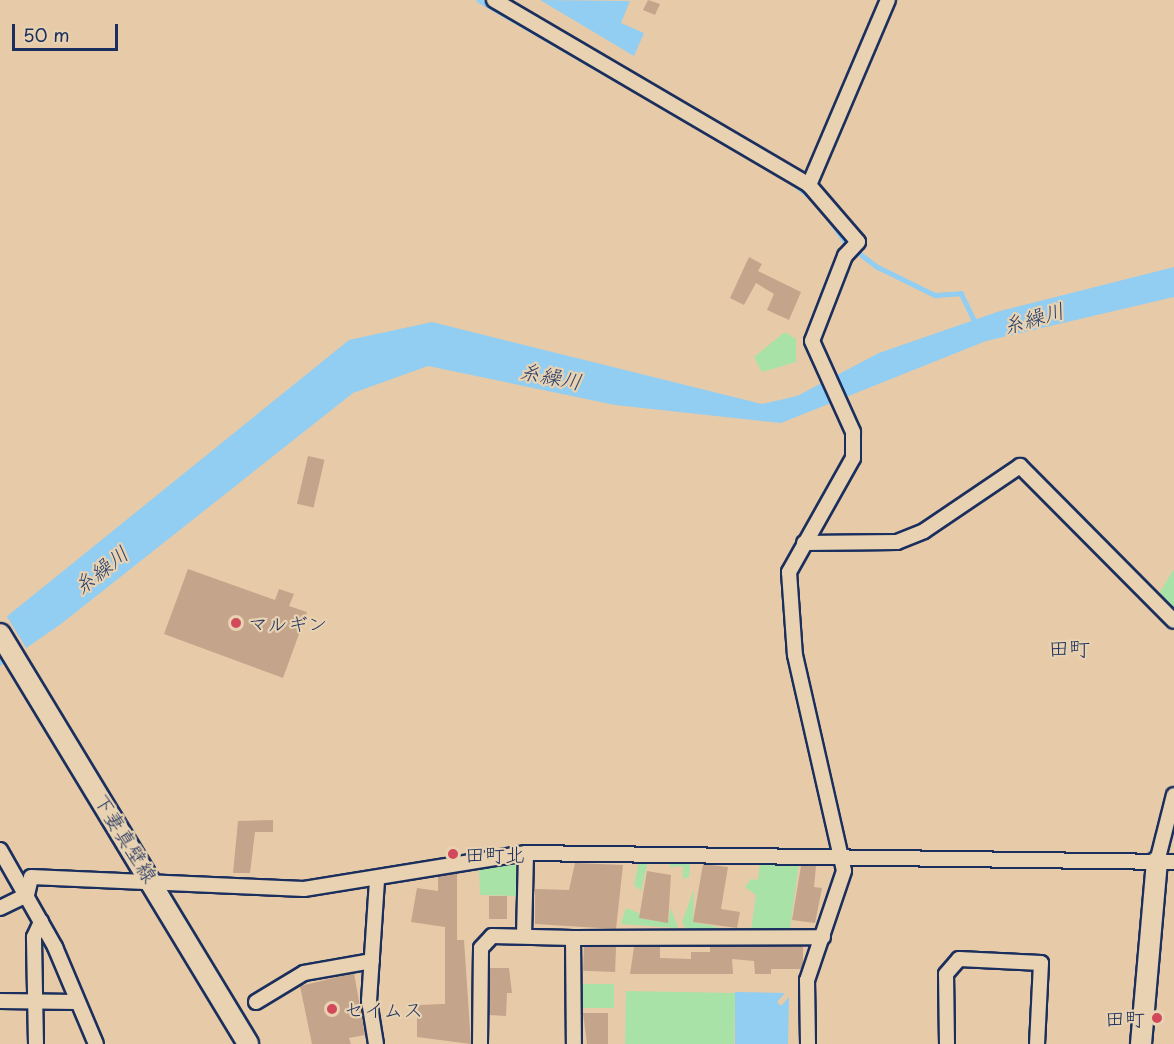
<!DOCTYPE html>
<meta charset="utf-8">
<style>
body{margin:0}
#map{position:relative;width:1174px;height:1044px;overflow:hidden;background:#e7cba8;font-family:"Playpen Sans","Klee One",sans-serif}
div>[style]{position:absolute}
.green>*{inset:0;background:#a8e2a7;transform-origin:0 0}
.water>*{inset:0;background:#92cdf2}
.pier>*{inset:0;background:#e7cba8}
.stream>*{height:4.5px;margin:-2.25px;padding:0 2.25px;transform-origin:2.25px;border-radius:2.25px;background:#92cdf2}
.building>*{inset:0;background:#c4a48b;transform-origin:0 0}
.roads{filter:drop-shadow(2px 0 #1b2f5e) drop-shadow(-2px 0 #1b2f5e) drop-shadow(0 2px #1b2f5e) drop-shadow(0 -2px #1b2f5e)}
.street>*{height:14px;margin:-7px;padding:0 7px;transform-origin:7px;border-radius:7px;background:#e8d2b1}
.secondary>*{height:20px;margin:-10px;padding:0 10px;transform-origin:10px;border-radius:10px;background:#e8d2b1}
.dots>*{width:16px;height:16px;translate:-50% -50%;box-sizing:border-box;border:3px solid #e8d2b1;border-radius:50%}
span{translate:-50% -50%;white-space:nowrap;text-align:center;line-height:1.15;-webkit-text-stroke:4.5px #e8d2b1;paint-order:stroke}
.poi-label{font-size:20px;color:#1b2f5e}
.left{translate:0 -50%;text-align:left}
.right{translate:-100% -50%;text-align:right}
.street-label{font-size:20px;color:#1b2f5e}
.water-label{font-size:21px;color:#273f6d;font-style:italic}
.neighbourhood-label{font-size:21px;color:#1b2f5e}
.scale{position:absolute;left:12px;top:24px;width:106px;height:27px;box-sizing:border-box;border:3px solid #1b2f5e;border-top:0;padding-left:8px;font-size:18px;line-height:21px;white-space:nowrap;color:#1b2f5e;-webkit-text-stroke:4px #e8d2b1;paint-order:stroke}
</style>
<div id="map">
<div class="green">
<div style="clip-path:polygon(785px 332px,796px 339px,796px 362px,762px 372px,754px 357px)"></div>
<div style="clip-path:polygon(1174px 569px,1174px 611px,1160px 592px)"></div>
<div style="clip-path:polygon(513px 860px,521px 867px,520px 896px,480px 895px,479px 863px)"></div>
<div style="clip-path:polygon(639px 860px,647px 865px,641px 891px,634px 885px)"></div>
<div style="clip-path:polygon(667px 861px,690px 861px,689px 877px,683px 879px,683px 866px,671px 867px)"></div>
<div style="clip-path:polygon(760px 862px,799px 862px,790px 929px,751px 930px,756px 895px,745px 887px,751px 879px,758px 880px)"></div>
<div style="clip-path:polygon(694px 889px,693px 922px,718px 927px,717px 932px,686px 929px,682px 922px)"></div>
<div style="clip-path:polygon(626px 908px,639px 913px,639px 918px,668px 923px,671px 908px,678px 928px,621px 924px)"></div>
<div style="left:614px;top:984px;width:24px;height:34px;rotate:90deg"></div>
<div style="left:626px;top:991px;width:109px;height:53px;rotate:1deg"></div>
</div>
<div class="water">
<div style="clip-path:polygon(540px 0,630px 1px,621px 23px,644px 33px,634px 56px)"></div>
<div style="clip-path:polygon(1174px 267px,1174px 297px,986px 341px,781px 423px,615px 405px,428px 366px,353px 393px,61px 624px,0 666px,0 622px,349px 340px,432px 322px,762px 404px,797px 396px,879px 353px,1000px 311px)"></div>
<div style="clip-path:polygon(735px 992px,785px 993px,777px 1002px,781px 1006px,789px 997px,788px 1044px,735px 1044px)"></div>
</div>
<div class="pier">
<div style="clip-path:polygon(6px 615px,28px 651px,5px 666px,0 657px,0 619px)"></div>
</div>
<div class="stream">
<div style="left:479px;top:0;width:160px;rotate:30.1deg"></div>
<div style="left:792px;top:182px;width:28px;rotate:39deg"></div>
<div style="left:825px;top:213px;width:38px;rotate:55deg"></div>
<div style="left:847px;top:244px;width:39px;rotate:37deg"></div>
<div style="left:878px;top:267px;width:64px;rotate:26.2deg"></div>
<div style="left:935px;top:295px;width:26px;rotate:-4deg"></div>
<div style="left:961px;top:293px;width:34px;rotate:64deg"></div>
</div>
<div class="building">
<div style="clip-path:polygon(648px 0,660px 4px,655px 15px,643px 10px)"></div>
<div style="clip-path:polygon(749px 257px,762px 264px,758px 271px,801px 292px,789px 320px,767px 310px,774px 294px,756px 283px,744px 305px,730px 298px)"></div>
<div style="left:308px;top:456px;width:17px;height:49px;rotate:13deg"></div>
<div style="clip-path:polygon(188px 569px,275px 600px,279px 589px,294px 594px,289px 606px,307px 612px,283px 678px,164px 634px)"></div>
<div style="clip-path:polygon(273px 820px,273px 832px,255px 832px,250px 873px,233px 873px,238px 821px)"></div>
<div style="clip-path:polygon(575px 863px,623px 865px,616px 929px,535px 924px,535px 889px,569px 890px)"></div>
<div style="clip-path:polygon(703px 864px,728px 867px,721px 909px,740px 912px,737px 928px,693px 922px)"></div>
<div style="clip-path:polygon(801px 866px,816px 866px,814px 887px,822px 888px,815px 923px,792px 920px)"></div>
<div style="clip-path:polygon(647px 871px,671px 875px,668px 923px,639px 918px)"></div>
<div style="clip-path:polygon(457px 873px,457px 940px,464px 940px,471px 1044px,417px 1037px,417px 1005px,445px 1004px,445px 927px,411px 922px,417px 888px,438px 891px,438px 876px)"></div>
<div style="left:489px;top:896px;width:18px;height:23px"></div>
<div style="clip-path:polygon(710px 946px,803px 946px,803px 964px,801px 969px,771px 969px,771px 974px,755px 974px,754px 961px,732px 959px,733px 974px,630px 974px,634px 947px,660px 947px,660px 958px,691px 959px,691px 952px,710px 952px)"></div>
<div style="left:616px;top:947px;width:25px;height:32px;rotate:92deg"></div>
<div style="clip-path:polygon(490px 968px,509px 968px,512px 993px,507px 993px,506px 1016px,489px 1015px)"></div>
<div style="clip-path:polygon(354px 973px,365px 1035px,349px 1038px,351px 1044px,312px 1044px,300px 986px)"></div>
<div style="clip-path:polygon(583px 1013px,608px 1013px,608px 1044px,587px 1044px)"></div>
</div>
<div class="roads">
<div class="street">
<div style="left:494px;top:0;width:365px;rotate:30.4deg"></div>
<div style="left:809px;top:185px;width:75px;rotate:49.3deg"></div>
<div style="left:858px;top:242px;width:19px;rotate:133deg"></div>
<div style="left:845px;top:256px;width:91px;rotate:111.2deg"></div>
<div style="left:812px;top:341px;width:100px;rotate:65.7deg"></div>
<div style="left:853px;top:432px;width:26px;rotate:90deg"></div>
<div style="left:853px;top:458px;width:131px;rotate:119.3deg"></div>
<div style="left:789px;top:572px;width:83px;rotate:85.9deg"></div>
<div style="left:795px;top:655px;width:221px;rotate:77.2deg"></div>
<div style="left:844px;top:871px;width:115px;rotate:108.7deg"></div>
<div style="left:807px;top:980px;width:64px;rotate:89.1deg"></div>
<div style="left:809px;top:185px;width:201px;rotate:-66.9deg"></div>
<div style="left:804px;top:543px;width:93px;rotate:-0.6deg"></div>
<div style="left:897px;top:542px;width:29px;rotate:-22deg"></div>
<div style="left:924px;top:531px;width:116px;rotate:-34.1deg"></div>
<div style="left:1020px;top:466px;width:218px;rotate:45.2deg"></div>
<div style="left:0;top:850px;width:112px;rotate:60.4deg"></div>
<div style="left:55px;top:947px;width:105px;rotate:67.1deg"></div>
<div style="left:1157px;top:862px;width:69px;rotate:-75.8deg"></div>
<div style="left:0;top:908px;width:30px;rotate:-26deg"></div>
<div style="left:27px;top:895px;width:18px;rotate:-77deg"></div>
<div style="left:31px;top:877px;width:273px;rotate:2.5deg"></div>
<div style="left:304px;top:889px;width:225px;rotate:-9.2deg"></div>
<div style="left:526px;top:853px;width:648px;rotate:0.8deg"></div>
<div style="left:524px;top:936px;width:83px;rotate:-88.6deg"></div>
<div style="left:573px;top:938px;width:250px;rotate:-0.2deg"></div>
<div style="left:0;top:1001px;width:77px;rotate:0.7deg"></div>
<div style="left:256px;top:1002px;width:56px;rotate:-31.1deg"></div>
<div style="left:304px;top:973px;width:69px;rotate:-10deg"></div>
<div style="left:36px;top:1044px;width:107px;rotate:-91.1deg"></div>
<div style="left:34px;top:937px;width:17px;rotate:-65deg"></div>
<div style="left:376px;top:1044px;width:44px;rotate:-99.2deg"></div>
<div style="left:369px;top:1001px;width:121px;rotate:-86.2deg"></div>
<div style="left:480px;top:1044px;width:96px;rotate:-89.4deg"></div>
<div style="left:481px;top:948px;width:16px;rotate:-47deg"></div>
<div style="left:492px;top:936px;width:81px;rotate:1.4deg"></div>
<div style="left:573px;top:938px;width:106px;rotate:89.5deg"></div>
<div style="left:947px;top:1044px;width:70px;rotate:-90.8deg"></div>
<div style="left:946px;top:974px;width:20px;rotate:-49deg"></div>
<div style="left:959px;top:959px;width:82px;rotate:2.8deg"></div>
<div style="left:1041px;top:963px;width:81px;rotate:92.8deg"></div>
</div>
<div class="secondary">
<div style="left:0;top:634px;width:479px;rotate:58.8deg"></div>
<div style="left:1141px;top:1044px;width:183px;rotate:-85deg"></div>
</div>
</div>
<div class="dots">
<div style="left:236px;top:623px;background:#d1495b"></div>
<div style="left:453px;top:854px;background:#d1495b"></div>
<div style="left:332px;top:1009px;background:#d1495b"></div>
<div style="left:1157px;top:1018px;background:#d1495b"></div>
</div>
<div class="poi-label">
<span class="left" style="left:248px;top:623px">マルギン</span>
<span class="left" style="left:465px;top:854px">田町北</span>
<span class="left" style="left:344px;top:1009px">セイムス</span>
<span class="right" style="left:1145px;top:1018px">田町</span>
</div>
<div class="street-label">
<span style="left:126px;top:838px;rotate:58deg">下妻真壁線</span>
</div>
<div class="water-label">
<span style="left:1033px;top:317px;rotate:-16deg">糸繰川</span>
<span style="left:551px;top:375px;rotate:11deg">糸繰川</span>
<span style="left:100px;top:569px;rotate:-38deg">糸繰川</span>
</div>
<div class="neighbourhood-label">
<span style="left:1069px;top:647px">田町</span>
</div>
<div class="scale">50 m</div>
</div>
